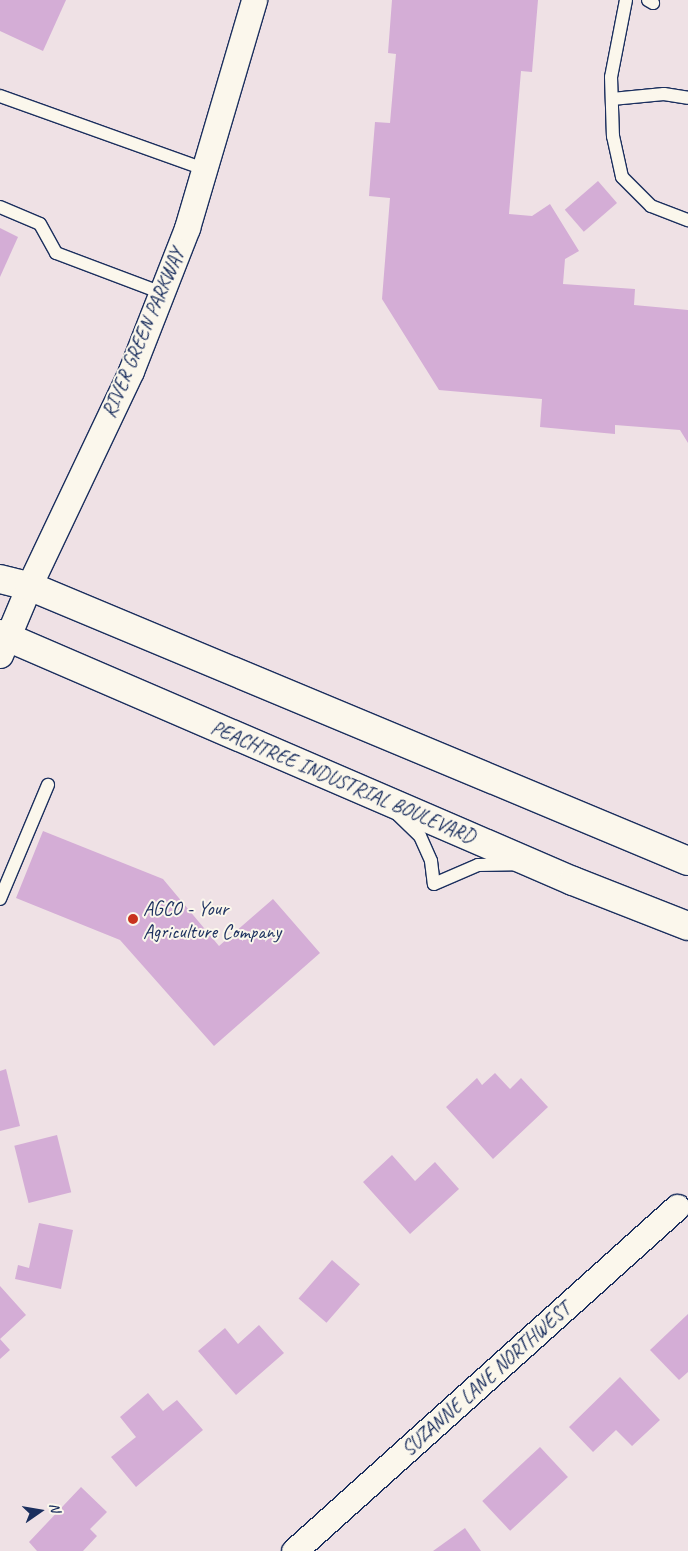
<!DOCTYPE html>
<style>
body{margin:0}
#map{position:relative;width:688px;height:1551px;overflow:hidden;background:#efe1e5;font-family:Caveat,sans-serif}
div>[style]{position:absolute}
.building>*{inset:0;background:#d4add6;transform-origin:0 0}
.roads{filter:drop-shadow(1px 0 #1b2f5e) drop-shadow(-1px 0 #1b2f5e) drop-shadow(0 1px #1b2f5e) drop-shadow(0 -1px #1b2f5e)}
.service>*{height:12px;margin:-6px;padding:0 6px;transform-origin:6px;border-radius:6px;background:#fbf7ec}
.minor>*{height:25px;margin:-12.5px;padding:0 12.5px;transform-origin:12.5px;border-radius:12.5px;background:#fbf7ec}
.trunk>*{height:28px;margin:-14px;padding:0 14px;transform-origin:14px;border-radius:14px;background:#fbf7ec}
.dots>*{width:14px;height:14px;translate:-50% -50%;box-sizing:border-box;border:2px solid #fbf7ec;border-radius:50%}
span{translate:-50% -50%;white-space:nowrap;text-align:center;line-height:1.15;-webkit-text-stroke:4px #fbf7ec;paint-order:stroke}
.street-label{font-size:20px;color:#1b2f5e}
.poi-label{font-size:20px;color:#1b2f5e}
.left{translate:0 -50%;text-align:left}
.north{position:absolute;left:15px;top:1486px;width:50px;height:50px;-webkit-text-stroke:4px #fbf7ec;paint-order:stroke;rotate:77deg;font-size:14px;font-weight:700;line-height:20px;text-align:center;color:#1b2f5e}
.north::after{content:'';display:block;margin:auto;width:18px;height:22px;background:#1b2f5e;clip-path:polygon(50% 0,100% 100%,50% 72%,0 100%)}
</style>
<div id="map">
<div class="building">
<div style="clip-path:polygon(0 0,66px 0,43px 51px,0 31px)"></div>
<div style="clip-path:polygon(392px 0,538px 0,532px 72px,521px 71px,509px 214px,532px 216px,550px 204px,579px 251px,565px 259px,563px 284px,635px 289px,634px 305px,688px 310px,688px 443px,680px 430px,615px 425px,615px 434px,540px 427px,542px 399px,439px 390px,382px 299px,390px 198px,369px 196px,375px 122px,390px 123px,396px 54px,388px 53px)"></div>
<div style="left:598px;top:181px;width:29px;height:44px;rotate:49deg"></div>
<div style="clip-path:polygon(0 228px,18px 237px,0 277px)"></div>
<div style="clip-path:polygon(43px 831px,163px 879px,219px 946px,273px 899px,320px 953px,214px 1046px,120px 940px,16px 898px)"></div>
<div style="clip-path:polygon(6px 1069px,20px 1126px,0 1131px,0 1071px)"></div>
<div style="clip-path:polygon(495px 1073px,510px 1089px,521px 1078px,548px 1107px,493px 1159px,446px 1107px,477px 1078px,482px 1085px)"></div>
<div style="left:57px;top:1135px;width:59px;height:44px;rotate:76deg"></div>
<div style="clip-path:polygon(392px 1155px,415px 1181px,435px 1162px,459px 1189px,410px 1234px,363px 1182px)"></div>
<div style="clip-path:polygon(39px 1223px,73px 1230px,61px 1289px,15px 1279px,18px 1265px,29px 1268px)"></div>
<div style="left:332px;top:1260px;width:37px;height:51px;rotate:41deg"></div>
<div style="clip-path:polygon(0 1286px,26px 1315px,0 1339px,10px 1350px,0 1359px)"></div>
<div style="clip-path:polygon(688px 1314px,688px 1372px,679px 1380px,650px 1350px)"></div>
<div style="clip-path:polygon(259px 1325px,284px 1353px,236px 1395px,198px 1351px,225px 1328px,238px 1344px)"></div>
<div style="clip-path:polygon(620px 1377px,660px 1420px,632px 1446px,616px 1430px,593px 1452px,569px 1427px)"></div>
<div style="clip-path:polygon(148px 1393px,163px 1411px,177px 1400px,203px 1430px,136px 1487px,111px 1457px,136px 1437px,120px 1417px)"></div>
<div style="left:540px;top:1447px;width:41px;height:79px;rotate:47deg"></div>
<div style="clip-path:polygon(81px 1487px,107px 1512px,90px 1529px,97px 1536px,83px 1551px,37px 1551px,29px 1542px)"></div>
<div style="clip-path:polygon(465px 1528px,481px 1551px,433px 1551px)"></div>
</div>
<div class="roads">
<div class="service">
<div style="left:626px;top:0;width:78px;rotate:101deg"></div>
<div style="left:611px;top:77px;width:59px;rotate:88.1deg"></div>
<div style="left:613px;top:136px;width:42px;rotate:77.6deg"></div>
<div style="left:622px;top:177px;width:41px;rotate:45deg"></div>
<div style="left:651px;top:206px;width:40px;rotate:21deg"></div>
<div style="left:648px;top:0;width:6px;rotate:31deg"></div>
<div style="left:0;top:96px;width:217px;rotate:19.7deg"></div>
<div style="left:612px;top:99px;width:52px;rotate:-5.5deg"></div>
<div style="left:664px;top:94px;width:24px;rotate:9deg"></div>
<div style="left:0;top:207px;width:43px;rotate:23deg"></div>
<div style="left:40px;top:224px;width:33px;rotate:61deg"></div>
<div style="left:56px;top:253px;width:113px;rotate:20.7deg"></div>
<div style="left:397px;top:814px;width:32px;rotate:44deg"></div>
<div style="left:420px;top:836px;width:27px;rotate:66deg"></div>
<div style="left:431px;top:861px;width:23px;rotate:83deg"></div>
<div style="left:434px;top:884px;width:48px;rotate:-23.4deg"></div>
<div style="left:478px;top:865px;width:39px;rotate:-1deg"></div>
<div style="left:0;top:899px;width:124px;rotate:-67.2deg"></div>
</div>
<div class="minor">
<div style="left:0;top:655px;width:75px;rotate:-67.2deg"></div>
<div style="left:29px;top:586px;width:238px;rotate:-64.6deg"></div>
<div style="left:131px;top:371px;width:154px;rotate:-68.6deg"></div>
<div style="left:187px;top:228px;width:238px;rotate:-73.6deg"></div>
<div style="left:294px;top:1551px;width:515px;rotate:-41.93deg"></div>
</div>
<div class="trunk">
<div style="left:0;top:579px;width:30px;rotate:14deg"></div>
<div style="left:29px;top:586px;width:714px;rotate:22.65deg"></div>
<div style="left:0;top:634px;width:624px;rotate:23.32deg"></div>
<div style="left:573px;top:881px;width:123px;rotate:21.4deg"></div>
</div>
</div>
<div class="dots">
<div style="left:133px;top:919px;background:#c8321e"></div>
</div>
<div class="street-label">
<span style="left:143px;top:333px;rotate:-67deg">RIVER GREEN PARKWAY</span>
<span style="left:343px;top:782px;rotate:23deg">PEACHTREE INDUSTRIAL BOULEVARD</span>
<span style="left:486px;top:1379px;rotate:-42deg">SUZANNE LANE NORTHWEST</span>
</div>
<div class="poi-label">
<span class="left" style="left:143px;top:920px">AGCO - Your<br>Agriculture Company</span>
</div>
<div class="north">N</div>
</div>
